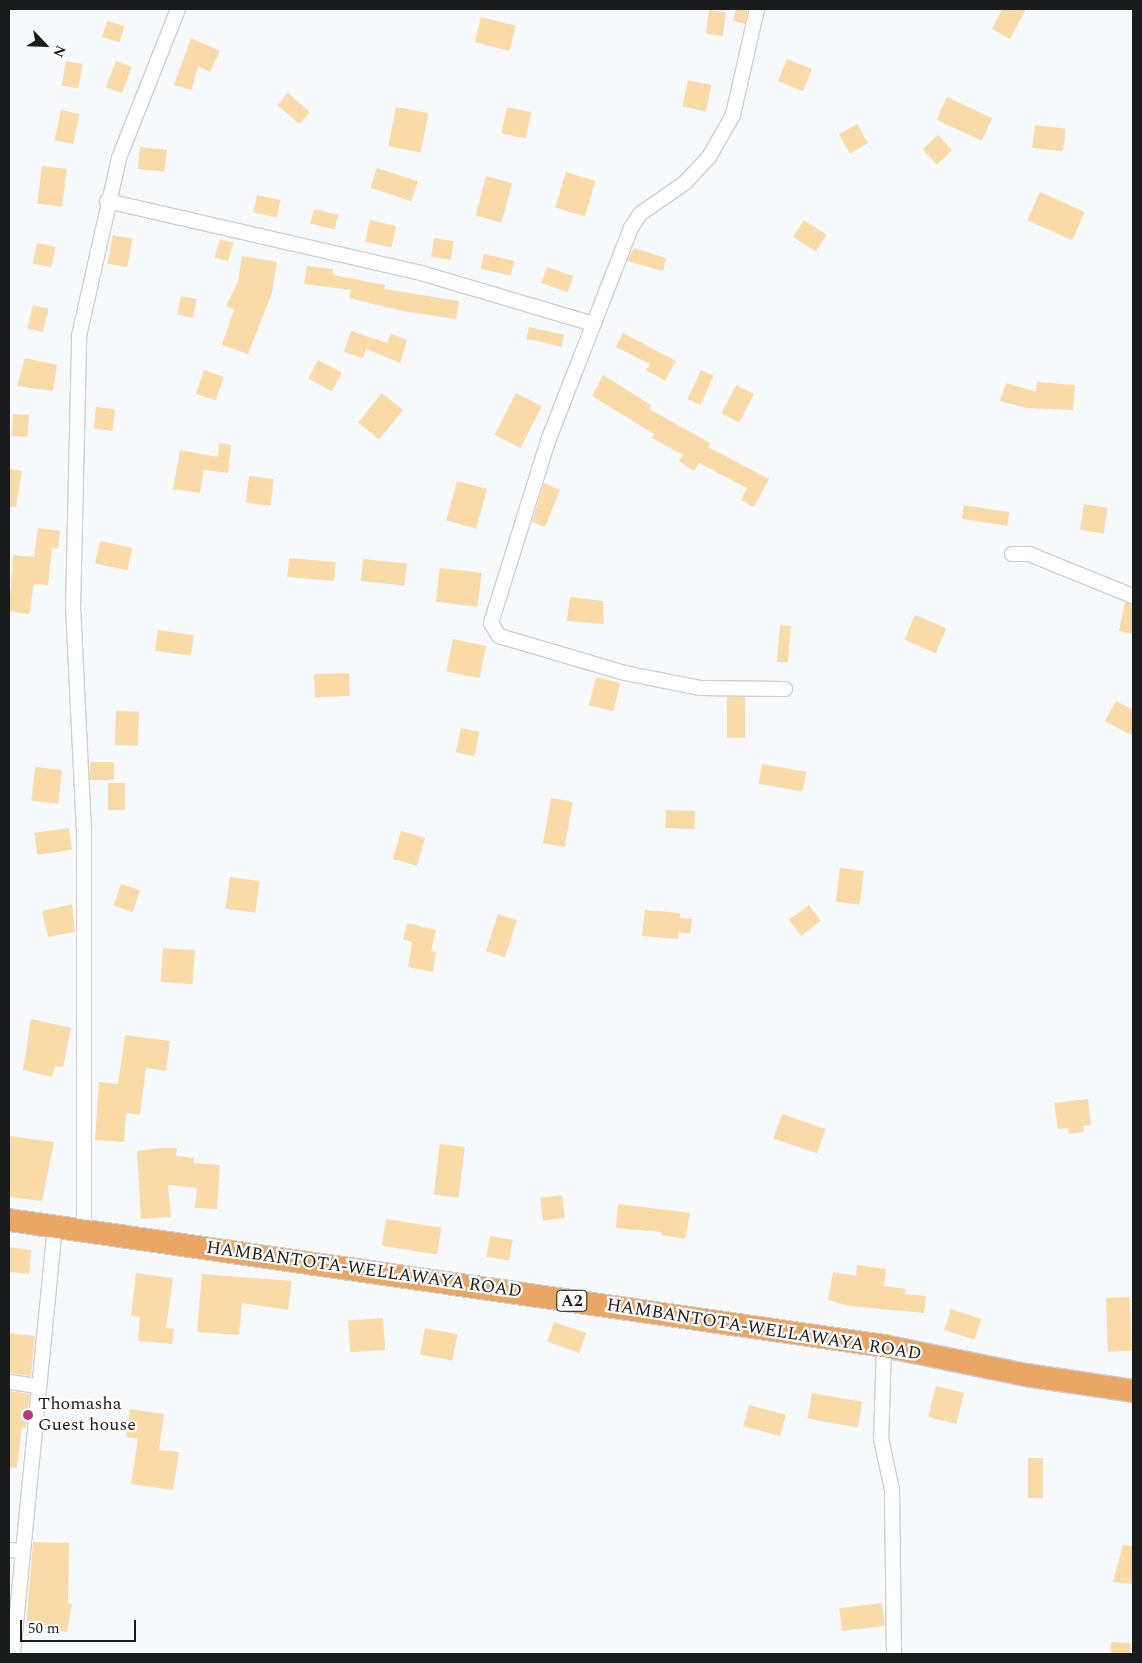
<!DOCTYPE html>
<style>
body{margin:0}
#map{position:relative;width:1142px;height:1663px;overflow:hidden;background:#f7fafd;font-family:Spectral,serif}
div>[style]{position:absolute}
.building>*{inset:0;background:#fadaa7;transform-origin:0 0}
.roads{filter:drop-shadow(1px 0 #cdcfd2) drop-shadow(-1px 0 #cdcfd2) drop-shadow(0 1px #cdcfd2) drop-shadow(0 -1px #cdcfd2)}
.minor>*{height:14px;margin:-7px;padding:0 7px;transform-origin:7px;border-radius:7px;background:#fff}
.trunk>*{height:22px;margin:-11px;padding:0 11px;transform-origin:11px;border-radius:11px;background:#eaa664}
.dots>*{width:14px;height:14px;translate:-50% -50%;box-sizing:border-box;border:2px solid #fff;border-radius:50%}
span{translate:-50% -50%;white-space:nowrap;text-align:center;line-height:1.15;-webkit-text-stroke:4.5px #fff;paint-order:stroke}
.shield-label span{padding:1px 4px;background:#fff;border:1px solid;border-radius:4px;-webkit-text-stroke-width:0}
.shield-label{font-size:16px;color:#1a1b1c;font-weight:700}
.street-label{font-size:18px;color:#1a1b1c}
.poi-label{font-size:18px;color:#1a1b1c}
.left{translate:0 -50%;text-align:left}
.frame{position:absolute;inset:0;border:10px solid #1a1b1c;pointer-events:none}
.north{position:absolute;left:20px;top:20px;width:50px;height:50px;-webkit-text-stroke:4px #fff;paint-order:stroke;rotate:114deg;font-size:14px;font-weight:700;line-height:20px;text-align:center;color:#1a1b1c}
.north::after{content:'';display:block;margin:auto;width:18px;height:22px;background:#1a1b1c;clip-path:polygon(50% 0,100% 100%,50% 72%,0 100%)}
.scale{position:absolute;left:20px;top:1620px;width:116px;height:22px;box-sizing:border-box;border:2px solid #1a1b1c;border-top:0;padding-left:6px;font-size:15px;line-height:18px;white-space:nowrap;color:#1a1b1c;-webkit-text-stroke:4px #fff;paint-order:stroke}
</style>
<div id="map">
<div class="building">
<div style="clip-path:polygon(736px 9px,748px 9px,745px 24px,733px 21px)"></div>
<div style="clip-path:polygon(1002px 9px,1026px 9px,1010px 39px,992px 29px)"></div>
<div style="left:709px;top:10px;width:17px;height:24px;rotate:7deg"></div>
<div style="left:481px;top:17px;width:36px;height:26px;rotate:14deg"></div>
<div style="left:107px;top:21px;width:18px;height:17px;rotate:16deg"></div>
<div style="clip-path:polygon(191px 38px,220px 51px,210px 72px,198px 66px,192px 90px,174px 85px)"></div>
<div style="left:787px;top:59px;width:27px;height:24px;rotate:22deg"></div>
<div style="left:66px;top:61px;width:17px;height:25px;rotate:10deg"></div>
<div style="left:116px;top:61px;width:17px;height:28px;rotate:21deg"></div>
<div style="left:688px;top:80px;width:24px;height:27px;rotate:12deg"></div>
<div style="left:288px;top:93px;width:29px;height:16px;rotate:41deg"></div>
<div style="left:947px;top:97px;width:50px;height:25px;rotate:25deg"></div>
<div style="left:396px;top:107px;width:33px;height:40px;rotate:11deg"></div>
<div style="left:507px;top:107px;width:25px;height:27px;rotate:12deg"></div>
<div style="left:61px;top:110px;width:19px;height:31px;rotate:12deg"></div>
<div style="left:857px;top:124px;width:22px;height:21px;rotate:60deg"></div>
<div style="left:1035px;top:125px;width:31px;height:23px;rotate:7deg"></div>
<div style="left:938px;top:135px;width:21px;height:21px;rotate:47deg"></div>
<div style="left:140px;top:147px;width:27px;height:22px;rotate:6deg"></div>
<div style="left:42px;top:166px;width:25px;height:38px;rotate:7deg"></div>
<div style="left:377px;top:168px;width:43px;height:21px;rotate:18deg"></div>
<div style="left:566px;top:172px;width:31px;height:37px;rotate:17deg"></div>
<div style="left:486px;top:176px;width:27px;height:41px;rotate:15deg"></div>
<div style="left:1040px;top:192px;width:49px;height:31px;rotate:24deg"></div>
<div style="left:257px;top:195px;width:24px;height:18px;rotate:12deg"></div>
<div style="left:314px;top:209px;width:25px;height:15px;rotate:14deg"></div>
<div style="left:370px;top:220px;width:27px;height:22px;rotate:13deg"></div>
<div style="left:804px;top:220px;width:27px;height:20px;rotate:33deg"></div>
<div style="left:113px;top:235px;width:20px;height:29px;rotate:11deg"></div>
<div style="left:434px;top:238px;width:20px;height:19px;rotate:9deg"></div>
<div style="left:220px;top:239px;width:14px;height:19px;rotate:17deg"></div>
<div style="left:37px;top:243px;width:19px;height:21px;rotate:12deg"></div>
<div style="clip-path:polygon(634px 248px,666px 258px,663px 271px,627px 261px)"></div>
<div style="left:484px;top:254px;width:31px;height:15px;rotate:13deg"></div>
<div style="clip-path:polygon(242px 256px,277px 262px,272px 293px,248px 354px,222px 345px,234px 310px,226px 306px,238px 282px)"></div>
<div style="clip-path:polygon(307px 266px,333px 269px,333px 275px,385px 285px,384px 289px,459px 301px,456px 319px,402px 311px,349px 298px,351px 290px,304px 284px)"></div>
<div style="left:547px;top:267px;width:28px;height:17px;rotate:19deg"></div>
<div style="left:181px;top:296px;width:16px;height:19px;rotate:11deg"></div>
<div style="left:33px;top:305px;width:16px;height:24px;rotate:14deg"></div>
<div style="left:529px;top:327px;width:36px;height:12px;rotate:13deg"></div>
<div style="clip-path:polygon(351px 331px,387px 343px,391px 334px,407px 340px,400px 363px,366px 349px,363px 358px,344px 352px)"></div>
<div style="clip-path:polygon(623px 333px,676px 361px,665px 381px,646px 370px,650px 364px,616px 347px)"></div>
<div style="clip-path:polygon(25px 358px,57px 365px,53px 391px,17px 386px)"></div>
<div style="left:318px;top:360px;width:27px;height:21px;rotate:28deg"></div>
<div style="left:204px;top:370px;width:21px;height:25px;rotate:19deg"></div>
<div style="left:701px;top:370px;width:14px;height:32px;rotate:25deg"></div>
<div style="clip-path:polygon(603px 375px,651px 405px,649px 409px,710px 443px,708px 447px,769px 479px,754px 507px,741px 500px,747px 488px,699px 463px,694px 471px,679px 461px,683px 455px,652px 438px,654px 434px,592px 396px)"></div>
<div style="clip-path:polygon(1037px 382px,1075px 385px,1073px 410px,1026px 408px,1000px 401px,1006px 383px,1036px 392px)"></div>
<div style="left:736px;top:385px;width:20px;height:32px;rotate:27deg"></div>
<div style="left:382px;top:393px;width:27px;height:38px;rotate:39deg"></div>
<div style="left:516px;top:393px;width:29px;height:47px;rotate:27deg"></div>
<div style="left:96px;top:407px;width:19px;height:22px;rotate:6deg"></div>
<div style="left:13px;top:414px;width:16px;height:22px;rotate:4deg"></div>
<div style="clip-path:polygon(219px 443px,231px 445px,228px 473px,204px 470px,200px 493px,173px 489px,180px 450px,218px 457px)"></div>
<div style="clip-path:polygon(9px 469px,22px 471px,16px 507px,9px 507px)"></div>
<div style="left:249px;top:476px;width:25px;height:27px;rotate:7deg"></div>
<div style="left:457px;top:481px;width:31px;height:41px;rotate:15deg"></div>
<div style="clip-path:polygon(544px 483px,560px 490px,545px 527px,532px 522px)"></div>
<div style="left:1084px;top:504px;width:24px;height:26px;rotate:9deg"></div>
<div style="left:964px;top:505px;width:46px;height:14px;rotate:9deg"></div>
<div style="clip-path:polygon(38px 528px,60px 531px,58px 549px,52px 548px,48px 585px,34px 584px,29px 614px,9px 611px,13px 555px,34px 557px)"></div>
<div style="left:100px;top:541px;width:33px;height:23px;rotate:12deg"></div>
<div style="left:289px;top:558px;width:47px;height:19px;rotate:5deg"></div>
<div style="left:363px;top:559px;width:44px;height:22px;rotate:6deg"></div>
<div style="left:440px;top:568px;width:42px;height:34px;rotate:7deg"></div>
<div style="clip-path:polygon(570px 597px,603px 601px,604px 624px,567px 621px)"></div>
<div style="clip-path:polygon(1125px 602px,1133px 605px,1133px 634px,1119px 631px)"></div>
<div style="left:915px;top:615px;width:34px;height:27px;rotate:23deg"></div>
<div style="left:780px;top:625px;width:11px;height:37px;rotate:5deg"></div>
<div style="left:158px;top:630px;width:36px;height:21px;rotate:8deg"></div>
<div style="left:453px;top:639px;width:34px;height:33px;rotate:12deg"></div>
<div style="left:349px;top:673px;width:23px;height:35px;rotate:88deg"></div>
<div style="left:596px;top:677px;width:25px;height:29px;rotate:14deg"></div>
<div style="left:727px;top:697px;width:18px;height:41px"></div>
<div style="clip-path:polygon(1116px 701px,1133px 710px,1133px 736px,1105px 721px)"></div>
<div style="left:116px;top:711px;width:23px;height:34px;rotate:2deg"></div>
<div style="left:461px;top:728px;width:19px;height:25px;rotate:12deg"></div>
<div style="left:90px;top:762px;width:24px;height:18px"></div>
<div style="left:762px;top:764px;width:45px;height:20px;rotate:10deg"></div>
<div style="left:35px;top:767px;width:27px;height:34px;rotate:6deg"></div>
<div style="left:108px;top:783px;width:17px;height:27px"></div>
<div style="left:551px;top:798px;width:22px;height:46px;rotate:10deg"></div>
<div style="left:666px;top:810px;width:29px;height:18px;rotate:2deg"></div>
<div style="left:69px;top:828px;width:22px;height:35px;rotate:82deg"></div>
<div style="left:401px;top:831px;width:25px;height:29px;rotate:16deg"></div>
<div style="left:840px;top:868px;width:24px;height:34px;rotate:7deg"></div>
<div style="left:230px;top:877px;width:30px;height:32px;rotate:8deg"></div>
<div style="left:121px;top:884px;width:20px;height:23px;rotate:18deg"></div>
<div style="clip-path:polygon(72px 904px,75px 932px,48px 937px,42px 911px)"></div>
<div style="left:809px;top:905px;width:20px;height:25px;rotate:53deg"></div>
<div style="clip-path:polygon(645px 910px,680px 913px,680px 918px,692px 919px,690px 934px,679px 932px,678px 939px,642px 936px)"></div>
<div style="left:498px;top:914px;width:20px;height:39px;rotate:18deg"></div>
<div style="clip-path:polygon(407px 923px,436px 930px,431px 951px,436px 952px,433px 972px,408px 967px,412px 942px,403px 939px)"></div>
<div style="left:163px;top:948px;width:32px;height:34px;rotate:4deg"></div>
<div style="clip-path:polygon(31px 1019px,71px 1028px,63px 1067px,55px 1066px,52px 1077px,23px 1070px)"></div>
<div style="clip-path:polygon(125px 1035px,170px 1041px,166px 1071px,146px 1068px,140px 1115px,126px 1113px,124px 1142px,95px 1140px,99px 1082px,118px 1084px)"></div>
<div style="clip-path:polygon(1088px 1099px,1091px 1125px,1083px 1126px,1084px 1132px,1069px 1134px,1068px 1128px,1058px 1129px,1054px 1103px)"></div>
<div style="left:782px;top:1114px;width:46px;height:26px;rotate:19deg"></div>
<div style="clip-path:polygon(9px 1136px,54px 1142px,42px 1201px,9px 1197px)"></div>
<div style="left:440px;top:1144px;width:25px;height:51px;rotate:7deg"></div>
<div style="clip-path:polygon(161px 1148px,177px 1148px,176px 1156px,194px 1158px,193px 1163px,220px 1165px,217px 1209px,195px 1208px,197px 1188px,168px 1185px,171px 1217px,141px 1219px,137px 1151px)"></div>
<div style="left:562px;top:1195px;width:23px;height:22px;rotate:83deg"></div>
<div style="clip-path:polygon(618px 1204px,690px 1213px,685px 1239px,661px 1235px,661px 1232px,616px 1228px)"></div>
<div style="left:386px;top:1219px;width:56px;height:27px;rotate:9deg"></div>
<div style="left:490px;top:1236px;width:23px;height:21px;rotate:10deg"></div>
<div style="clip-path:polygon(9px 1247px,31px 1250px,29px 1274px,9px 1272px)"></div>
<div style="clip-path:polygon(857px 1265px,886px 1269px,884px 1286px,906px 1289px,905px 1294px,926px 1296px,924px 1313px,850px 1306px,828px 1300px,833px 1272px,856px 1276px)"></div>
<div style="clip-path:polygon(136px 1273px,173px 1278px,166px 1328px,174px 1329px,172px 1344px,138px 1341px,140px 1317px,131px 1316px)"></div>
<div style="clip-path:polygon(202px 1274px,292px 1281px,288px 1310px,242px 1303px,239px 1335px,197px 1332px)"></div>
<div style="left:1130px;top:1297px;width:54px;height:24px;rotate:88deg"></div>
<div style="left:951px;top:1309px;width:32px;height:22px;rotate:18deg"></div>
<div style="left:383px;top:1318px;width:32px;height:35px;rotate:86deg"></div>
<div style="left:554px;top:1322px;width:34px;height:21px;rotate:19deg"></div>
<div style="left:425px;top:1328px;width:33px;height:27px;rotate:11deg"></div>
<div style="clip-path:polygon(9px 1333px,35px 1336px,31px 1376px,9px 1373px)"></div>
<div style="left:936px;top:1386px;width:29px;height:32px;rotate:14deg"></div>
<div style="clip-path:polygon(9px 1391px,30px 1394px,26px 1428px,22px 1427px,17px 1468px,9px 1467px)"></div>
<div style="left:812px;top:1393px;width:51px;height:26px;rotate:10deg"></div>
<div style="left:749px;top:1405px;width:38px;height:22px;rotate:15deg"></div>
<div style="clip-path:polygon(130px 1409px,164px 1414px,159px 1450px,179px 1452px,173px 1490px,131px 1484px,138px 1439px,126px 1437px)"></div>
<div style="left:1028px;top:1458px;width:15px;height:40px"></div>
<div style="clip-path:polygon(33px 1542px,69px 1543px,68px 1603px,72px 1604px,67px 1632px,26px 1626px)"></div>
<div style="clip-path:polygon(1123px 1545px,1133px 1546px,1133px 1584px,1113px 1582px)"></div>
<div style="left:882px;top:1603px;width:23px;height:43px;rotate:83deg"></div>
<div style="left:1111px;top:1642px;width:20px;height:12px;rotate:3deg"></div>
</div>
<div class="roads">
<div class="minor">
<div style="left:757px;top:9px;width:109px;rotate:102.8deg"></div>
<div style="left:733px;top:115px;width:48px;rotate:119.7deg"></div>
<div style="left:709px;top:157px;width:34px;rotate:133deg"></div>
<div style="left:686px;top:182px;width:56px;rotate:145.2deg"></div>
<div style="left:640px;top:214px;width:17px;rotate:123deg"></div>
<div style="left:631px;top:228px;width:229px;rotate:111.3deg"></div>
<div style="left:548px;top:441px;width:191px;rotate:107.4deg"></div>
<div style="left:491px;top:623px;width:15px;rotate:58deg"></div>
<div style="left:499px;top:636px;width:131px;rotate:16.4deg"></div>
<div style="left:625px;top:673px;width:76px;rotate:11.3deg"></div>
<div style="left:700px;top:688px;width:85px;rotate:0.7deg"></div>
<div style="left:107px;top:201px;width:322px;rotate:12.9deg"></div>
<div style="left:421px;top:273px;width:179px;rotate:16.5deg"></div>
<div style="left:1012px;top:554px;width:17px"></div>
<div style="left:1029px;top:554px;width:112px;rotate:22deg"></div>
<div style="left:84px;top:1230px;width:399px;rotate:-90deg"></div>
<div style="left:84px;top:831px;width:222px;rotate:-92.8deg"></div>
<div style="left:73px;top:609px;width:273px;rotate:-88.7deg"></div>
<div style="left:79px;top:336px;width:182px;rotate:-77.3deg"></div>
<div style="left:119px;top:158px;width:160px;rotate:-68.4deg"></div>
<div style="left:884px;top:1346px;width:93px;rotate:91.8deg"></div>
<div style="left:881px;top:1439px;width:52px;rotate:77.8deg"></div>
<div style="left:892px;top:1490px;width:164px;rotate:89.3deg"></div>
<div style="left:9px;top:1382px;width:30px;rotate:8deg"></div>
<div style="left:9px;top:1550px;width:14px;rotate:4deg"></div>
<div style="left:13px;top:1654px;width:430px;rotate:-84.4deg"></div>
</div>
<div class="trunk">
<div style="left:9px;top:1220px;width:884px;rotate:8.19deg"></div>
<div style="left:884px;top:1346px;width:145px;rotate:11.5deg"></div>
<div style="left:1026px;top:1375px;width:108px;rotate:8.5deg"></div>
</div>
</div>
<div class="dots">
<div style="left:28px;top:1415px;background:#b53580"></div>
</div>
<div class="shield-label">
<span style="left:572px;top:1301px">A2</span>
</div>
<div class="street-label">
<span style="left:364px;top:1270px;rotate:8deg">HAMBANTOTA-WELLAWAYA ROAD</span>
<span style="left:764px;top:1330px;rotate:9deg">HAMBANTOTA-WELLAWAYA ROAD</span>
</div>
<div class="poi-label">
<span class="left" style="left:38px;top:1415px">Thomasha<br>Guest house</span>
</div>
<div class="frame"></div>
<div class="north">N</div>
<div class="scale">50 m</div>
</div>
